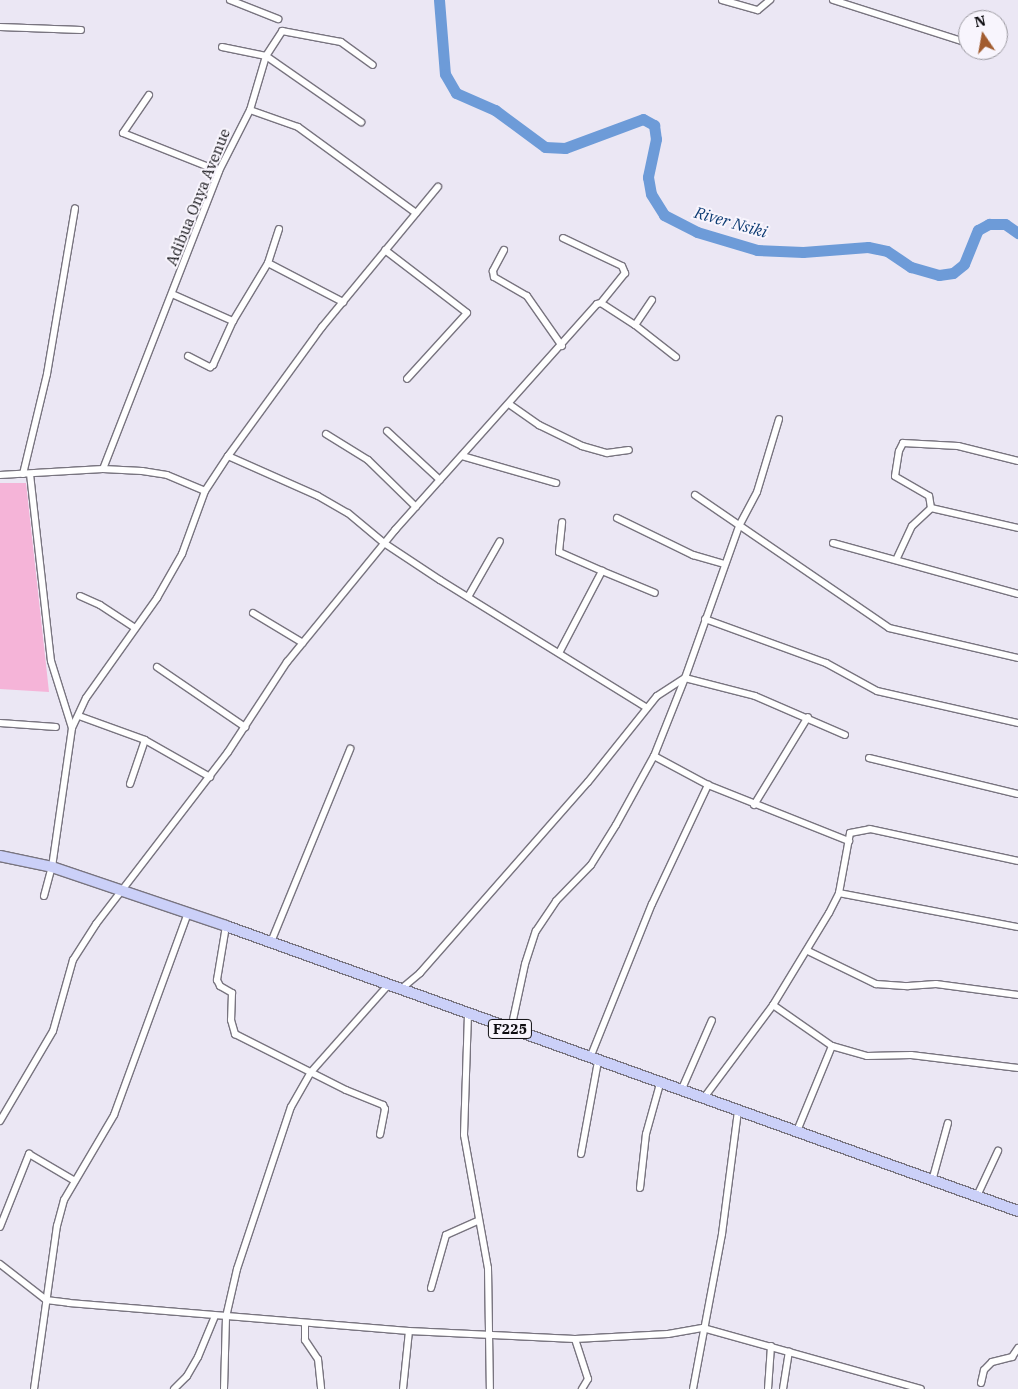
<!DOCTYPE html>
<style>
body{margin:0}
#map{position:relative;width:1018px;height:1389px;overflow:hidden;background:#ebe7f4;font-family:"IBM Plex Serif",serif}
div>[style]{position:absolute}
.green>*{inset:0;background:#f5b4d8}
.river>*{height:11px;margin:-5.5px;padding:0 5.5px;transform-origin:5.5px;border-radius:5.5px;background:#6d9bd8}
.roads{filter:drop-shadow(1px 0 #78747f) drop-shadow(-1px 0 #78747f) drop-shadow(0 1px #78747f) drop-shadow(0 -1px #78747f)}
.street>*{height:6px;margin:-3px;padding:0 3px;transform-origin:3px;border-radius:3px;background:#fff}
.primary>*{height:10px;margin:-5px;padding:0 5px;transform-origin:5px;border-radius:5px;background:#cbd0f8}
span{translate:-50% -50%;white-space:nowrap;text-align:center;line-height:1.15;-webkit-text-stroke:4px #f8f5fd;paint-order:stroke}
.shield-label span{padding:1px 4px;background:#f8f5fd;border:1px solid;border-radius:4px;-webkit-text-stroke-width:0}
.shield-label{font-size:14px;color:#0e0d11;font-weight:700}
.street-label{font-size:15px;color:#0e0d11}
.water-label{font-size:16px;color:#0d3b73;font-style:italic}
.north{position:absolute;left:958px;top:10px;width:50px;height:50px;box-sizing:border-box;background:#f8f5fd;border:1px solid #9a989f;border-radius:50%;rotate:348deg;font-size:14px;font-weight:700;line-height:20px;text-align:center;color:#0e0d11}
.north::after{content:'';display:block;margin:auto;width:18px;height:22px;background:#a25c30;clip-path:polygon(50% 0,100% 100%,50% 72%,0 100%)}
</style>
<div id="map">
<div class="green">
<div style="clip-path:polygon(0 483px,26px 483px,49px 692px,0 689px)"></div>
</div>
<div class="river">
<div style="left:439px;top:0;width:74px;rotate:85.4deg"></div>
<div style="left:445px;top:74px;width:22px;rotate:60deg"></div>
<div style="left:456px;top:93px;width:43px;rotate:23.6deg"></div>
<div style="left:495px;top:110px;width:62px;rotate:36.5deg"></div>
<div style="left:545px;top:147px;width:20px;rotate:3deg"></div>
<div style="left:565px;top:148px;width:83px;rotate:-20.4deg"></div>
<div style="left:643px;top:119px;width:13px;rotate:29deg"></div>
<div style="left:654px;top:125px;width:14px;rotate:82deg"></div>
<div style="left:656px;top:139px;width:39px;rotate:102deg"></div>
<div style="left:648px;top:177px;width:17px;rotate:80deg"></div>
<div style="left:651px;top:194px;width:25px;rotate:58deg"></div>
<div style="left:664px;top:215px;width:37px;rotate:27deg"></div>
<div style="left:697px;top:232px;width:63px;rotate:16.7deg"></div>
<div style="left:757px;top:250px;width:46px;rotate:2.5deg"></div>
<div style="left:803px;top:252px;width:65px;rotate:-4.4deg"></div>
<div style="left:868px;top:247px;width:19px;rotate:12deg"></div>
<div style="left:887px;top:251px;width:29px;rotate:34deg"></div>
<div style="left:911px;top:267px;width:29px;rotate:16deg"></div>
<div style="left:939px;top:275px;width:14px;rotate:-8deg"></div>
<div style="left:953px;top:273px;width:14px;rotate:-39deg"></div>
<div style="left:964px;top:264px;width:37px;rotate:-68deg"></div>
<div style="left:978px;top:230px;width:13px;rotate:-29deg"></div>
<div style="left:989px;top:224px;width:16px"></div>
<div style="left:1005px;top:224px;width:16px;rotate:35deg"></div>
</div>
<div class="roads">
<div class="street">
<div style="left:230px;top:0;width:52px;rotate:21.6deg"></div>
<div style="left:722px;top:0;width:37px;rotate:16deg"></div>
<div style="left:758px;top:10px;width:16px;rotate:-40deg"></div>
<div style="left:833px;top:0;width:142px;rotate:17.7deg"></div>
<div style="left:0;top:27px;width:81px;rotate:2.1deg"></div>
<div style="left:222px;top:47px;width:45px;rotate:11.6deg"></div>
<div style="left:266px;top:56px;width:116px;rotate:34.8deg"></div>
<div style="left:149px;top:95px;width:46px;rotate:124.4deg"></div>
<div style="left:123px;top:133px;width:103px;rotate:21.6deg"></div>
<div style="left:250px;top:110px;width:51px;rotate:19.5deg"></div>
<div style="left:298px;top:127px;width:146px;rotate:36.1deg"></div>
<div style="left:279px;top:229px;width:36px;rotate:108deg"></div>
<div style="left:268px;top:263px;width:85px;rotate:27.5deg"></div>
<div style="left:563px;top:238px;width:65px;rotate:25.4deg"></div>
<div style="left:622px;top:266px;width:8px;rotate:67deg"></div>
<div style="left:625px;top:273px;width:38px;rotate:129deg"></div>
<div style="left:385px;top:250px;width:103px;rotate:37.5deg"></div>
<div style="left:467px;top:313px;width:89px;rotate:132.3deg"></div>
<div style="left:504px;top:250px;width:24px;rotate:118deg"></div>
<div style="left:493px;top:271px;width:6px;rotate:81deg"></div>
<div style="left:494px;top:277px;width:38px;rotate:30deg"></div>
<div style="left:527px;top:296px;width:61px;rotate:55deg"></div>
<div style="left:172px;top:294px;width:67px;rotate:23.9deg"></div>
<div style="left:652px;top:300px;width:30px;rotate:124deg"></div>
<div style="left:635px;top:325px;width:52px;rotate:38deg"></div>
<div style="left:188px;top:356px;width:25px;rotate:27deg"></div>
<div style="left:210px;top:367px;width:4px;rotate:-34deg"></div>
<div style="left:213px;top:365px;width:48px;rotate:-65.6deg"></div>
<div style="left:233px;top:321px;width:68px;rotate:-58.9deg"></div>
<div style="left:509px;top:404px;width:37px;rotate:35deg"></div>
<div style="left:539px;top:425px;width:48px;rotate:26deg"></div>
<div style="left:582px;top:446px;width:26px;rotate:16deg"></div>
<div style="left:607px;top:453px;width:22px;rotate:-8deg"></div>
<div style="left:387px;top:431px;width:72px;rotate:42.8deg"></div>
<div style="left:326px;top:434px;width:49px;rotate:31.8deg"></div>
<div style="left:368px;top:460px;width:67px;rotate:44.4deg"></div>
<div style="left:228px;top:456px;width:98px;rotate:24deg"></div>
<div style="left:318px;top:496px;width:34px;rotate:30deg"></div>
<div style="left:348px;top:513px;width:47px;rotate:39.8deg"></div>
<div style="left:384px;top:543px;width:67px;rotate:33.5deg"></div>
<div style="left:440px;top:580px;width:243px;rotate:31.7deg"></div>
<div style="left:462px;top:456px;width:98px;rotate:16deg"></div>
<div style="left:103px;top:469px;width:320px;rotate:-68.7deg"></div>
<div style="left:219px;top:171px;width:68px;rotate:-63.1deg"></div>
<div style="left:250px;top:110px;width:56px;rotate:-73.5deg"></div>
<div style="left:266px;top:56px;width:30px;rotate:-57deg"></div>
<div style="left:282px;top:31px;width:60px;rotate:10.6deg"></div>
<div style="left:341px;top:42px;width:39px;rotate:36deg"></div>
<div style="left:23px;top:474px;width:103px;rotate:-76.5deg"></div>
<div style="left:47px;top:374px;width:168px;rotate:-80.4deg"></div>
<div style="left:30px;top:474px;width:188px;rotate:83.6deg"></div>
<div style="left:51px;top:661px;width:70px;rotate:72.6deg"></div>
<div style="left:0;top:475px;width:103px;rotate:-3.3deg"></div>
<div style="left:103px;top:469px;width:39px;rotate:3deg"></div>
<div style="left:142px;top:471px;width:25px;rotate:9deg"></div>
<div style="left:167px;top:475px;width:41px;rotate:22.8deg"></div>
<div style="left:695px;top:495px;width:235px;rotate:34.4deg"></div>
<div style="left:889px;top:628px;width:132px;rotate:13.1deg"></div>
<div style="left:931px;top:508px;width:89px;rotate:12.9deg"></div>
<div style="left:617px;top:518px;width:85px;rotate:26deg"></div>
<div style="left:693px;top:555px;width:33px;rotate:16deg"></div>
<div style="left:833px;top:543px;width:192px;rotate:15.4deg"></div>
<div style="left:897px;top:558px;width:35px;rotate:-65deg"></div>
<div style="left:912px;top:526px;width:26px;rotate:-43deg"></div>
<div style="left:931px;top:508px;width:12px;rotate:-99deg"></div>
<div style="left:929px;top:496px;width:39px;rotate:-150deg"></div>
<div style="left:895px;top:476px;width:25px;rotate:-81deg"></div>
<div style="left:899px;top:451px;width:9px;rotate:-63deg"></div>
<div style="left:903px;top:443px;width:55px;rotate:3.1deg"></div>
<div style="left:958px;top:446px;width:62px;rotate:14deg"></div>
<div style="left:602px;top:571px;width:57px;rotate:22.5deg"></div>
<div style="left:80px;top:596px;width:22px;rotate:24deg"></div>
<div style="left:100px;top:605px;width:42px;rotate:33.3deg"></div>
<div style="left:468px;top:597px;width:64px;rotate:-60.3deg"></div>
<div style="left:253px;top:613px;width:58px;rotate:31deg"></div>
<div style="left:705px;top:619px;width:129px;rotate:20deg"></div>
<div style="left:826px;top:663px;width:58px;rotate:28.8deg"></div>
<div style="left:877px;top:691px;width:145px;rotate:12.8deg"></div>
<div style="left:559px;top:653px;width:93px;rotate:-62.3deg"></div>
<div style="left:602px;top:571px;width:47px;rotate:-156.2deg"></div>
<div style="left:559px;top:552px;width:30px;rotate:-84deg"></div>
<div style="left:157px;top:667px;width:107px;rotate:34.3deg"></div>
<div style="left:79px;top:716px;width:70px;rotate:20deg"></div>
<div style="left:145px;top:740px;width:75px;rotate:29.6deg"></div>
<div style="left:0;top:723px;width:56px;rotate:4.1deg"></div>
<div style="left:654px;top:756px;width:61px;rotate:28.2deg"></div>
<div style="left:708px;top:785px;width:152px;rotate:21.7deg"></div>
<div style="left:869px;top:758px;width:153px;rotate:13.6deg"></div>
<div style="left:130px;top:784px;width:46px;rotate:-71.2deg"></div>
<div style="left:754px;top:805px;width:103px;rotate:-58.5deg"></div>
<div style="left:839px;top:893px;width:182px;rotate:10.8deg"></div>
<div style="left:44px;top:896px;width:30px;rotate:-75deg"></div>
<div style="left:52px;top:867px;width:140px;rotate:-81.8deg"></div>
<div style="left:72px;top:728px;width:33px;rotate:-65deg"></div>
<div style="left:86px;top:698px;width:123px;rotate:-54.6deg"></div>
<div style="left:157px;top:598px;width:51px;rotate:-60.4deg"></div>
<div style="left:182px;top:554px;width:67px;rotate:-69.9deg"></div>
<div style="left:205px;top:491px;width:42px;rotate:-56.7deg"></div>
<div style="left:228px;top:456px;width:160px;rotate:-53.9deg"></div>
<div style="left:322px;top:327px;width:182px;rotate:-50.4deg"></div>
<div style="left:226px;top:926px;width:55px;rotate:99.5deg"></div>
<div style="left:217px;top:980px;width:7px;rotate:63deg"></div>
<div style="left:220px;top:986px;width:14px;rotate:30deg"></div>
<div style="left:232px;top:993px;width:27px;rotate:92deg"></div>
<div style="left:231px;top:1020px;width:15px;rotate:74deg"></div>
<div style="left:235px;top:1034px;width:124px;rotate:26.8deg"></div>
<div style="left:346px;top:1090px;width:40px;rotate:22deg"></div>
<div style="left:383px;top:1105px;width:4px;rotate:63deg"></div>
<div style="left:385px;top:1109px;width:26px;rotate:101deg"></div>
<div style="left:271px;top:942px;width:209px;rotate:-67.7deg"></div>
<div style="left:808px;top:951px;width:76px;rotate:25.9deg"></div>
<div style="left:876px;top:984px;width:32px;rotate:4deg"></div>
<div style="left:908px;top:986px;width:28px;rotate:-4deg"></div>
<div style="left:936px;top:984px;width:83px;rotate:7.6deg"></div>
<div style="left:401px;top:989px;width:25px;rotate:-40deg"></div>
<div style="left:420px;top:973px;width:254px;rotate:-48.7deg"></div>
<div style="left:588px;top:782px;width:110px;rotate:-51.3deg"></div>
<div style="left:657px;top:696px;width:33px;rotate:-33deg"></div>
<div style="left:685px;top:678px;width:161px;rotate:-70.4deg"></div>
<div style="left:739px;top:526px;width:38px;rotate:-62deg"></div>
<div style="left:757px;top:492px;width:76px;rotate:-73.2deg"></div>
<div style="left:773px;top:1005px;width:72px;rotate:34.8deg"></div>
<div style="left:832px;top:1046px;width:36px;rotate:16deg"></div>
<div style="left:867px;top:1056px;width:44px;rotate:-1.3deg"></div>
<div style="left:911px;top:1055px;width:108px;rotate:6.9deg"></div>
<div style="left:468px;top:1014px;width:121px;rotate:91.9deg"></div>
<div style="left:464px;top:1135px;width:135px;rotate:79.8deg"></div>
<div style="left:488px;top:1268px;width:121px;rotate:89.1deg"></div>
<div style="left:511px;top:1029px;width:66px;rotate:-77.8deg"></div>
<div style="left:525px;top:964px;width:35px;rotate:-72deg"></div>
<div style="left:536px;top:931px;width:36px;rotate:-56deg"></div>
<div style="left:556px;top:901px;width:50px;rotate:-45.8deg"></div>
<div style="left:591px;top:865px;width:47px;rotate:-58deg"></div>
<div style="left:616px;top:825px;width:79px;rotate:-61.2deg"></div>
<div style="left:654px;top:756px;width:84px;rotate:-68.3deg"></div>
<div style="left:685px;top:678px;width:72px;rotate:14.4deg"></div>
<div style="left:755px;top:696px;width:98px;rotate:23.4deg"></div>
<div style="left:590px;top:1058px;width:166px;rotate:-68.1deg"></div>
<div style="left:652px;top:904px;width:132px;rotate:-64.8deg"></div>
<div style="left:681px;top:1091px;width:77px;rotate:-66.4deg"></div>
<div style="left:703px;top:1099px;width:117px;rotate:-53.3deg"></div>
<div style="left:773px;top:1005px;width:108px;rotate:-58.7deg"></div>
<div style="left:829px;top:913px;width:22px;rotate:-63deg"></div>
<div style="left:839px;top:893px;width:61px;rotate:-79.6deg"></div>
<div style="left:850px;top:833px;width:20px;rotate:-11deg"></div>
<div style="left:870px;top:829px;width:151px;rotate:12.2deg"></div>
<div style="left:0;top:1121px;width:104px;rotate:-59.5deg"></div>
<div style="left:53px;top:1031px;width:74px;rotate:-74.3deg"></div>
<div style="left:73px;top:960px;width:43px;rotate:-57.4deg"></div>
<div style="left:96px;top:924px;width:217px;rotate:-52.5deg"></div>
<div style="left:228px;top:752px;width:108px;rotate:-56.8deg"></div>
<div style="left:287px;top:662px;width:171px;rotate:-50.7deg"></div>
<div style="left:395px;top:530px;width:303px;rotate:-48.2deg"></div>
<div style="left:597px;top:304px;width:4px;rotate:-14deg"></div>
<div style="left:601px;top:303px;width:40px;rotate:32.9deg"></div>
<div style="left:797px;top:1131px;width:92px;rotate:-67.6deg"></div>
<div style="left:581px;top:1154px;width:95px;rotate:-79.6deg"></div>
<div style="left:932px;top:1181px;width:60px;rotate:-74.6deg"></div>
<div style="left:640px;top:1188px;width:54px;rotate:-83.7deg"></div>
<div style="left:646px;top:1134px;width:52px;rotate:-74.4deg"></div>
<div style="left:977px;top:1196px;width:50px;rotate:-65deg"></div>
<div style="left:0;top:1227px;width:79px;rotate:-68.3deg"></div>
<div style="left:29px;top:1154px;width:53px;rotate:30.4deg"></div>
<div style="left:0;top:1264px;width:58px;rotate:38deg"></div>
<div style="left:46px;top:1300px;width:23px;rotate:7deg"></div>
<div style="left:69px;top:1303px;width:341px;rotate:4.7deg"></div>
<div style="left:409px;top:1331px;width:166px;rotate:2.8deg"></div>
<div style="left:575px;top:1339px;width:93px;rotate:-3.1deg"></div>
<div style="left:668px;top:1334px;width:36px;rotate:-10deg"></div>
<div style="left:703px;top:1328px;width:226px;rotate:15.6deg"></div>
<div style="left:431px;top:1288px;width:55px;rotate:-74.2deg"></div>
<div style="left:446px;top:1235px;width:35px;rotate:-24deg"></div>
<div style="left:305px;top:1324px;width:16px;rotate:90deg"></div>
<div style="left:305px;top:1340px;width:23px;rotate:56deg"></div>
<div style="left:318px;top:1359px;width:30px;rotate:84deg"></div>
<div style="left:575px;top:1339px;width:42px;rotate:72deg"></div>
<div style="left:588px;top:1379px;width:12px;rotate:121deg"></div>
<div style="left:981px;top:1383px;width:13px;rotate:-77deg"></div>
<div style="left:984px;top:1370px;width:11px;rotate:-45deg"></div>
<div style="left:992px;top:1362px;width:21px;rotate:-14deg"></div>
<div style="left:1012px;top:1357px;width:11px;rotate:-56deg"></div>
<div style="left:34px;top:1389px;width:165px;rotate:-82deg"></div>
<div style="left:57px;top:1226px;width:27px;rotate:-75deg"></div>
<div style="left:64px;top:1200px;width:99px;rotate:-59.5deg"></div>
<div style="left:114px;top:1115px;width:215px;rotate:-69.9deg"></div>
<div style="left:174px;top:1389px;width:18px;rotate:-45deg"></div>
<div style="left:187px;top:1376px;width:22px;rotate:-60deg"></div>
<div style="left:198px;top:1357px;width:44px;rotate:-67.5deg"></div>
<div style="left:224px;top:1389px;width:72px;rotate:-88.4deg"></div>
<div style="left:226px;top:1317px;width:49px;rotate:-77.1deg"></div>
<div style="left:237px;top:1269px;width:171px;rotate:-71.6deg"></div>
<div style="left:291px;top:1107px;width:40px;rotate:-60.3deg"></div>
<div style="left:311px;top:1072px;width:118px;rotate:-48.4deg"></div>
<div style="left:403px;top:1389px;width:58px;rotate:-84.1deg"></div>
<div style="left:693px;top:1389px;width:158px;rotate:-79.4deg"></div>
<div style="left:722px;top:1234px;width:125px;rotate:-82.6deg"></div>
<div style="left:768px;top:1389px;width:43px;rotate:-86deg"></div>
<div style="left:783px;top:1389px;width:38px;rotate:-81deg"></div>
</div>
<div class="primary">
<div style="left:0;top:856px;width:53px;rotate:11.9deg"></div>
<div style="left:52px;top:867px;width:184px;rotate:18.7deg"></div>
<div style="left:226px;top:926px;width:842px;rotate:19.79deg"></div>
</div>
</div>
<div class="shield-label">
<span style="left:510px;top:1029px">F225</span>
</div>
<div class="street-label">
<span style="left:198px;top:197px;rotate:-68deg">Adibua Onya Avenue</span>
</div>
<div class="water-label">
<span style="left:731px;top:222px;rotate:16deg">River Nsiki</span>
</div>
<div class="north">N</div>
</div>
